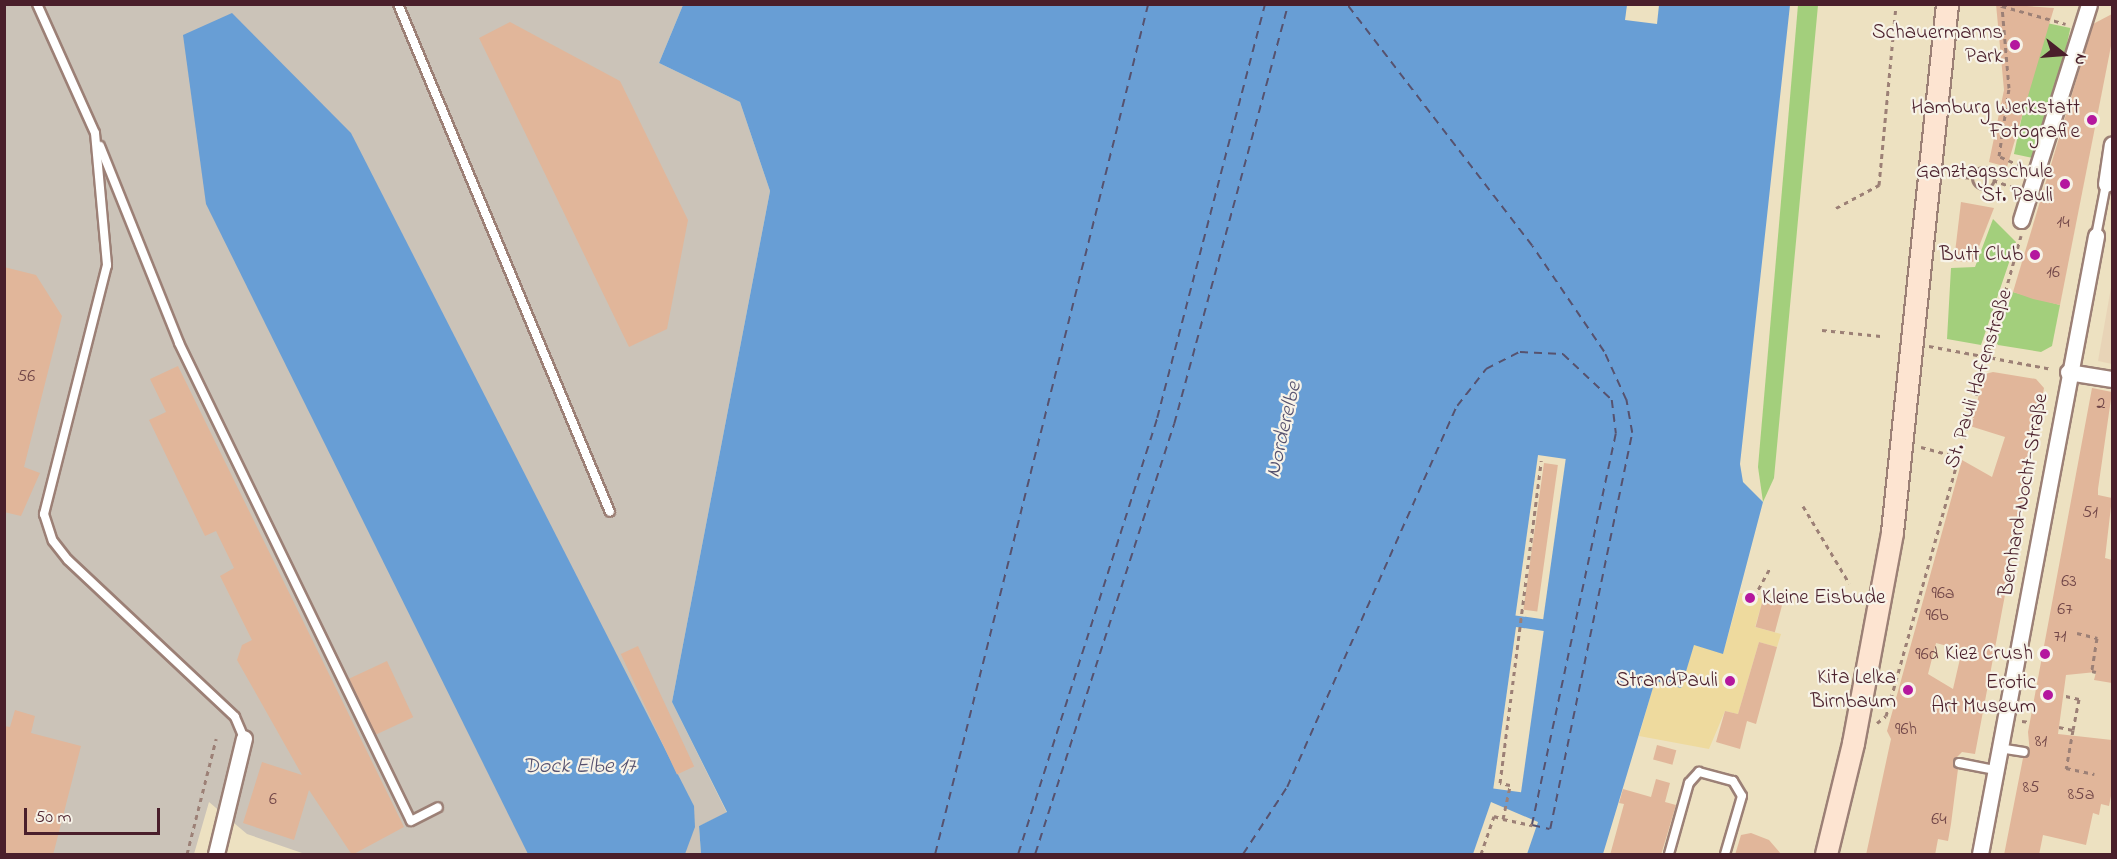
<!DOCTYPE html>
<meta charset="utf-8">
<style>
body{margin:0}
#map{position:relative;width:2117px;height:859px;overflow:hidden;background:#ede1c1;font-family:"Indie Flower",sans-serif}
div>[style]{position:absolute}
.built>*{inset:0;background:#e8d4b7}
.industrial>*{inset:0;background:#cbc3b8}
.green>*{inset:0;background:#a3cf7c;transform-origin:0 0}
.sand>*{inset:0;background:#eeda9e}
.water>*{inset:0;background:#689ed5}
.pier>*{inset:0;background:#ede1c1;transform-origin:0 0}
.ferry>*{height:1.5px;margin-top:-0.75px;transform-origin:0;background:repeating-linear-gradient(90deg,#56526f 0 8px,transparent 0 14px)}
.building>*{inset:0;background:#e1b69a;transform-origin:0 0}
.path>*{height:3px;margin-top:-1.5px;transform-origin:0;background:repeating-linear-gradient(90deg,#9c8076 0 4.5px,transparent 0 9px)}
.path>.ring{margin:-1.5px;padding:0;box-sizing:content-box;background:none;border:3px solid #9c8076;border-radius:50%}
.roads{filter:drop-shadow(2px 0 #9c8076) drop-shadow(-2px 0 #9c8076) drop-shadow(0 2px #9c8076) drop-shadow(0 -2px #9c8076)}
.lane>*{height:8px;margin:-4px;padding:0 4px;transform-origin:4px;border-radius:4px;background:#fff}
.street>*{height:15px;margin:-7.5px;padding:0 7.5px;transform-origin:7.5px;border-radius:7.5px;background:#fff}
.secondary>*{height:21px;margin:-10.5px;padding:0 10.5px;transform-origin:10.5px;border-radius:10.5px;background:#fde4d1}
.dots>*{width:16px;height:16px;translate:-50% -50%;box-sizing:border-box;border:3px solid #f7f3e8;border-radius:50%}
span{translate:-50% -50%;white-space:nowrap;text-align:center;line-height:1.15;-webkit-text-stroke:4.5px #f7f3e8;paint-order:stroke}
.number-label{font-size:18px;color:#704547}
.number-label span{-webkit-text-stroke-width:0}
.poi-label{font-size:21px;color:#4a1f2b}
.right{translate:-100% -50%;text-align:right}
.left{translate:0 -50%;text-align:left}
.street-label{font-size:21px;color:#4a1f2b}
.water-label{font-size:22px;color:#56526f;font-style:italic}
.frame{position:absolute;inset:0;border:6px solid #4a1f2b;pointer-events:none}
.north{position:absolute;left:2033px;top:24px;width:60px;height:60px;-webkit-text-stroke:4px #f7f3e8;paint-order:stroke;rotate:107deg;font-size:16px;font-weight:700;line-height:24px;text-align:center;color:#4a1f2b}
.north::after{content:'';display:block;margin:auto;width:21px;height:27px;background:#4a1f2b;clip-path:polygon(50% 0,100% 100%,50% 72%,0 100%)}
.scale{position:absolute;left:24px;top:808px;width:136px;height:27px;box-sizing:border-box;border:3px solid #4a1f2b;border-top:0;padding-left:8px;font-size:18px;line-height:21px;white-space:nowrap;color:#4a1f2b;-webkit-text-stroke:4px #f7f3e8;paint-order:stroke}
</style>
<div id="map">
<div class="built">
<div style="clip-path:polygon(2112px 282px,2112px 364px,2098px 361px)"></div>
</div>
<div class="industrial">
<div style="clip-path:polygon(5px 5px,683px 5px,659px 63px,740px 102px,770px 191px,672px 702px,727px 813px,699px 826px,701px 854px,305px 854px,247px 834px,209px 802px,194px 854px,5px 854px)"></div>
</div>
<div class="green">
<div style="clip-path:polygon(1798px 5px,1818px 5px,1774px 478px,1763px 502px,1758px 467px)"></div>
<div style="left:2042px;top:22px;width:29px;height:135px;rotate:12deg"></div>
<div style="clip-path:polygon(1993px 219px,2016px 242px,1981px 345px,1947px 339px,1951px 268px,1975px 267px)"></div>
<div style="clip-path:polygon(2013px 292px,2060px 305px,2052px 346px,2041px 352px,1998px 345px,1995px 341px)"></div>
</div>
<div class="sand">
<div style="clip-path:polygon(1740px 593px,1763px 599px,1755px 627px,1781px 634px,1777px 647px,1759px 642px,1738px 714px,1725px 711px,1709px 749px,1639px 736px,1655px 680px,1694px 645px,1723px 653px)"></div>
</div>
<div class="water">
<div style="clip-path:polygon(683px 5px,1790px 5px,1740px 464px,1743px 482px,1763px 502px,1723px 654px,1694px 645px,1681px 688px,1655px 681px,1603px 854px,701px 854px,699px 826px,727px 812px,672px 702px,770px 191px,740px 102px,659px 63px)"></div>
<div style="clip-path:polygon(232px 13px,351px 133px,694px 806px,695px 827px,685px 854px,528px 854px,206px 204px,183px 35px)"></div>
</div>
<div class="pier">
<div style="clip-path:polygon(1627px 5px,1659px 5px,1657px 24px,1625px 20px)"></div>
<div style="left:1538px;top:455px;width:28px;height:162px;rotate:8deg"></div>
<div style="left:1516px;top:627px;width:28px;height:163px;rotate:8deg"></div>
<div style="clip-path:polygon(1491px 802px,1538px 822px,1527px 854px,1473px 854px)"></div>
</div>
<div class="ferry">
<div style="left:935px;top:854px;width:876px;rotate:-75.93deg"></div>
<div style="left:1018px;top:854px;width:458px;rotate:-72.3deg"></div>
<div style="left:1157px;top:418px;width:428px;rotate:-75.4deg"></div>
<div style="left:1035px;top:854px;width:452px;rotate:-72.1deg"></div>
<div style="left:1174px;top:424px;width:435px;rotate:-74.8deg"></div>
<div style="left:1243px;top:854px;width:80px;rotate:-56.7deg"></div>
<div style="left:1287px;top:787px;width:417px;rotate:-66deg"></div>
<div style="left:1457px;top:406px;width:47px;rotate:-51.9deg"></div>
<div style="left:1486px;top:369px;width:38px;rotate:-27deg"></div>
<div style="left:1520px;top:352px;width:43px;rotate:2.7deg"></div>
<div style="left:1563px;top:354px;width:67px;rotate:43.2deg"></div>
<div style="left:1612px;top:400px;width:34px;rotate:83deg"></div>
<div style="left:1616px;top:434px;width:400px;rotate:102.1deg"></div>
<div style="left:1532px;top:825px;width:18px;rotate:13deg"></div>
<div style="left:1550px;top:829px;width:404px;rotate:-78.3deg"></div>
<div style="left:1632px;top:433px;width:34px;rotate:-100deg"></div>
<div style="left:1626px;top:400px;width:53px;rotate:-114.6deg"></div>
<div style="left:1604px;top:352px;width:128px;rotate:-124.2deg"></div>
<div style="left:1532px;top:246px;width:305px;rotate:-127.5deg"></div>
</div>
<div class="building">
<div style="clip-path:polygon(1996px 4px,2054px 8px,2007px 167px,1989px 162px,2004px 90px)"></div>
<div style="clip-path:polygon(2112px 14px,2112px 41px,2060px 305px,2033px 299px,2013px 292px,2093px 24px)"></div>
<div style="clip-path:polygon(510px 22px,620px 81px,688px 220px,667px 329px,629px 347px,479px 38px)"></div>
<div style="clip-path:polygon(1961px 202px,1994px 208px,1973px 262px,1954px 261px)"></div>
<div style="clip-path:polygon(4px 267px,36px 275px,62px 316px,24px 467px,40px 473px,21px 516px,4px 512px)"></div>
<div style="clip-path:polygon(178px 366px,404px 827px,352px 855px,309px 790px,294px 840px,243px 823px,262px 762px,302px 775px,237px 660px,242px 645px,252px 640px,220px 576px,234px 568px,216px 531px,205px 536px,149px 420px,166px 412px,150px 379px)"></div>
<div style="clip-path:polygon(evenodd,1993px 372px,2036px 379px,2044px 388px,1975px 754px,1962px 752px,1953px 761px,1958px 769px,1951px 824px,1948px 841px,1938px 839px,1935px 855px,1866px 855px,1891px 739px,1887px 731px,1962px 460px,1992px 477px,2005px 437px,1970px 426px,1985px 374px,1993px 372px,1936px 643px,1962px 650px,1953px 689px,1928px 674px,1936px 643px)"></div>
<div style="clip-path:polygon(2092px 388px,2112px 392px,2098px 489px,2098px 495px,2112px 498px,2105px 558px,2112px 560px,2112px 683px,2094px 680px,2096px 672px,2066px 675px,2058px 734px,2112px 740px,2112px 791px,2109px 806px,2101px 804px,2099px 815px,2093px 813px,2086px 845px,2043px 835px,2039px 855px,2004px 855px,2023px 758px,2030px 754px,2028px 732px)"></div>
<div style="left:1544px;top:463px;width:14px;height:148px;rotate:8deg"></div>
<div style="left:1763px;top:599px;width:20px;height:29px;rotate:15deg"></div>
<div style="clip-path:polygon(1759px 642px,1777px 647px,1756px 724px,1747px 721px,1740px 749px,1716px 742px,1725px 711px,1738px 714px)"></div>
<div style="left:638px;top:646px;width:133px;height:19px;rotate:65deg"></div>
<div style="left:387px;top:661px;width:62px;height:42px;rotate:65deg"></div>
<div style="clip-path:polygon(15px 710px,35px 716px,31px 733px,81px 746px,53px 855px,4px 855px,4px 726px,10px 727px)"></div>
<div style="left:1657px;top:745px;width:20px;height:15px;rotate:15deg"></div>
<div style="clip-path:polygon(1656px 779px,1670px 783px,1665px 802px,1676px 805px,1661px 855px,1610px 855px,1624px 804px,1619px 803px,1623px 789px,1651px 797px)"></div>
<div style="clip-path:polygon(1751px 833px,1769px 840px,1782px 855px,1735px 855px,1741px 835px)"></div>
</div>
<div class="path">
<div style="left:2021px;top:166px;width:24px;rotate:-156deg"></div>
<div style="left:1999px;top:156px;width:69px;rotate:-81.6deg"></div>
<div style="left:2009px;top:88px;width:82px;rotate:-94.9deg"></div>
<div style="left:2002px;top:6px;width:66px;rotate:15.7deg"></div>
<div class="ring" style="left:1972px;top:167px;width:19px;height:19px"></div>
<div style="left:1947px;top:175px;width:25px;rotate:7deg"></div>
<div style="left:1993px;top:180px;width:23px;rotate:20deg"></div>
<div style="left:1836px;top:208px;width:49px;rotate:-28.1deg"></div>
<div style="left:1879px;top:185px;width:182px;rotate:-84.6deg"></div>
<div style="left:1822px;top:330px;width:59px;rotate:5.8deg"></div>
<div style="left:1929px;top:346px;width:125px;rotate:10.6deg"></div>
<div style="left:1921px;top:447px;width:35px;rotate:15deg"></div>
<div style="left:1803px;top:506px;width:90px;rotate:59.1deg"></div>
<div style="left:1754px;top:597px;width:33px;rotate:-61deg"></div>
<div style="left:2077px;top:633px;width:21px;rotate:14deg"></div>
<div style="left:2097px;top:638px;width:33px;rotate:99deg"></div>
<div style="left:2092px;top:671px;width:4px;rotate:14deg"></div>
<div style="left:2022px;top:721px;width:8px;rotate:7deg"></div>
<div style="left:1877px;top:723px;width:11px;rotate:-38deg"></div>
<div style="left:1886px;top:716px;width:499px;rotate:-74.3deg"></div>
<div style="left:2059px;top:727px;width:14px;rotate:12deg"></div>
<div style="left:2073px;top:730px;width:32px;rotate:-79deg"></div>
<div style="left:2079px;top:699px;width:17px;rotate:-167deg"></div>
<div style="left:2073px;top:730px;width:39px;rotate:100deg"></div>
<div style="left:2066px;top:768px;width:29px;rotate:12deg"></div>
<div style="left:1503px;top:819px;width:30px;rotate:12deg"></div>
<div style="left:187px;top:854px;width:119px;rotate:-75.8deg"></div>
<div style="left:1481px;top:854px;width:40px;rotate:-71.1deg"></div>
<div style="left:1494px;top:816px;width:9px;rotate:18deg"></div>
<div style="left:1503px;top:819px;width:35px;rotate:-78deg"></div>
<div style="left:1510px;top:785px;width:10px;rotate:-169deg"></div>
<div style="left:1500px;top:783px;width:325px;rotate:-82.7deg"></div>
</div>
<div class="roads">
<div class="lane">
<div style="left:37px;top:4px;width:141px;rotate:65.8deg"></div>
<div style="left:95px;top:133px;width:133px;rotate:84.8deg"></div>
<div style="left:107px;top:265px;width:257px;rotate:104.2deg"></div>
<div style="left:44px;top:514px;width:28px;rotate:72deg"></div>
<div style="left:53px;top:541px;width:24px;rotate:52deg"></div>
<div style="left:68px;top:560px;width:229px;rotate:43.2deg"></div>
<div style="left:235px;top:717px;width:23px;rotate:67deg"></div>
<div style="left:398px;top:4px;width:550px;rotate:67.35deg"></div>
<div style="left:100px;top:146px;width:212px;rotate:68.1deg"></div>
<div style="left:179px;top:343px;width:531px;rotate:64.11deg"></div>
<div style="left:411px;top:821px;width:30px;rotate:-27deg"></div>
<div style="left:2096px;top:236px;width:53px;rotate:-79.1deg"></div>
<div style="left:1999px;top:748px;width:25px;rotate:9deg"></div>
<div style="left:1959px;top:763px;width:37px;rotate:11deg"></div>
<div style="left:1669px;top:854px;width:74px;rotate:-74.3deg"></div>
<div style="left:1689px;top:783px;width:15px;rotate:-48deg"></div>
<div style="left:1699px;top:772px;width:35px;rotate:15deg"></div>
<div style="left:1733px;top:781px;width:17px;rotate:59deg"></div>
<div style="left:1742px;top:796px;width:60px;rotate:106.3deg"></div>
</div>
<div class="street">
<div style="left:2106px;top:184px;width:40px;rotate:-81.5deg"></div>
<div style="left:2021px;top:220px;width:226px;rotate:-72.5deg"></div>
<div style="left:2068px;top:372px;width:45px;rotate:9deg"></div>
<div style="left:216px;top:854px;width:119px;rotate:-76.4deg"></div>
<div style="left:1980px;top:854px;width:629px;rotate:-79.37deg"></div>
</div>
<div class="secondary">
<div style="left:1826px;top:854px;width:114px;rotate:-76.3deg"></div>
<div style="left:1853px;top:743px;width:215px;rotate:-79.5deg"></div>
<div style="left:1892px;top:532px;width:531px;rotate:-84.05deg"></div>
</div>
</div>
<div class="dots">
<div style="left:2015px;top:45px;background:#b5179e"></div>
<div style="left:2092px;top:120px;background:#b5179e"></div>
<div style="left:2065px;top:184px;background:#b5179e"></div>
<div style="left:2035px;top:255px;background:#b5179e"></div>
<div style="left:1750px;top:598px;background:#b5179e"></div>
<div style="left:2045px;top:654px;background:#b5179e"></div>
<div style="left:1730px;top:681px;background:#b5179e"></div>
<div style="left:1908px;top:690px;background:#b5179e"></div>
<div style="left:2048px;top:695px;background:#b5179e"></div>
</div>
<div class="number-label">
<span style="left:2063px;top:223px">14</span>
<span style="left:2053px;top:273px">16</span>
<span style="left:26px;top:377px">56</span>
<span style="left:2101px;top:404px">2</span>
<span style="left:2090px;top:513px">51</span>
<span style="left:2069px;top:582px">63</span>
<span style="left:1943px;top:594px">96a</span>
<span style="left:2065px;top:610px">67</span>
<span style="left:1937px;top:616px">96b</span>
<span style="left:2060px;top:637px">71</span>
<span style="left:1927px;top:655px">96d</span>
<span style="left:1906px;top:730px">96h</span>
<span style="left:2041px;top:742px">81</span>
<span style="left:2031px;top:788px">85</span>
<span style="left:2081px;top:795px">85a</span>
<span style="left:273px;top:800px">6</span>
<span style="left:1939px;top:820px">64</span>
</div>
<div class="poi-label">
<span class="right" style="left:2003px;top:45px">Schauermanns<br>Park</span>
<span class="right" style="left:2080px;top:120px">Hamburg Werkstatt<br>Fotografie</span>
<span class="right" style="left:2053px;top:184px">Ganztagsschule<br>St. Pauli</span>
<span class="right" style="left:2023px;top:255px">Butt Club</span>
<span class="left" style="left:1762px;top:598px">Kleine Eisbude</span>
<span class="right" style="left:2033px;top:654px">Kiez Crush</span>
<span class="right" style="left:1896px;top:690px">Kita Lelka<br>Birnbaum</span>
<span class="right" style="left:1718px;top:681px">StrandPauli</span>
<span class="right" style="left:2036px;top:695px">Erotic<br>Art Museum</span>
</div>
<div class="street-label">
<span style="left:1979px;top:379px;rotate:-73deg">St. Pauli Hafenstraße</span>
<span style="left:2024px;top:495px;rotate:-80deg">Bernhard-Nocht-Straße</span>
</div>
<div class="water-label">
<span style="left:1285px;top:430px;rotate:-77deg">Norderelbe</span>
<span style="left:579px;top:768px">Dock Elbe 17</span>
</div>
<div class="frame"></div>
<div class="north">N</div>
<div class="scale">50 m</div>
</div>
